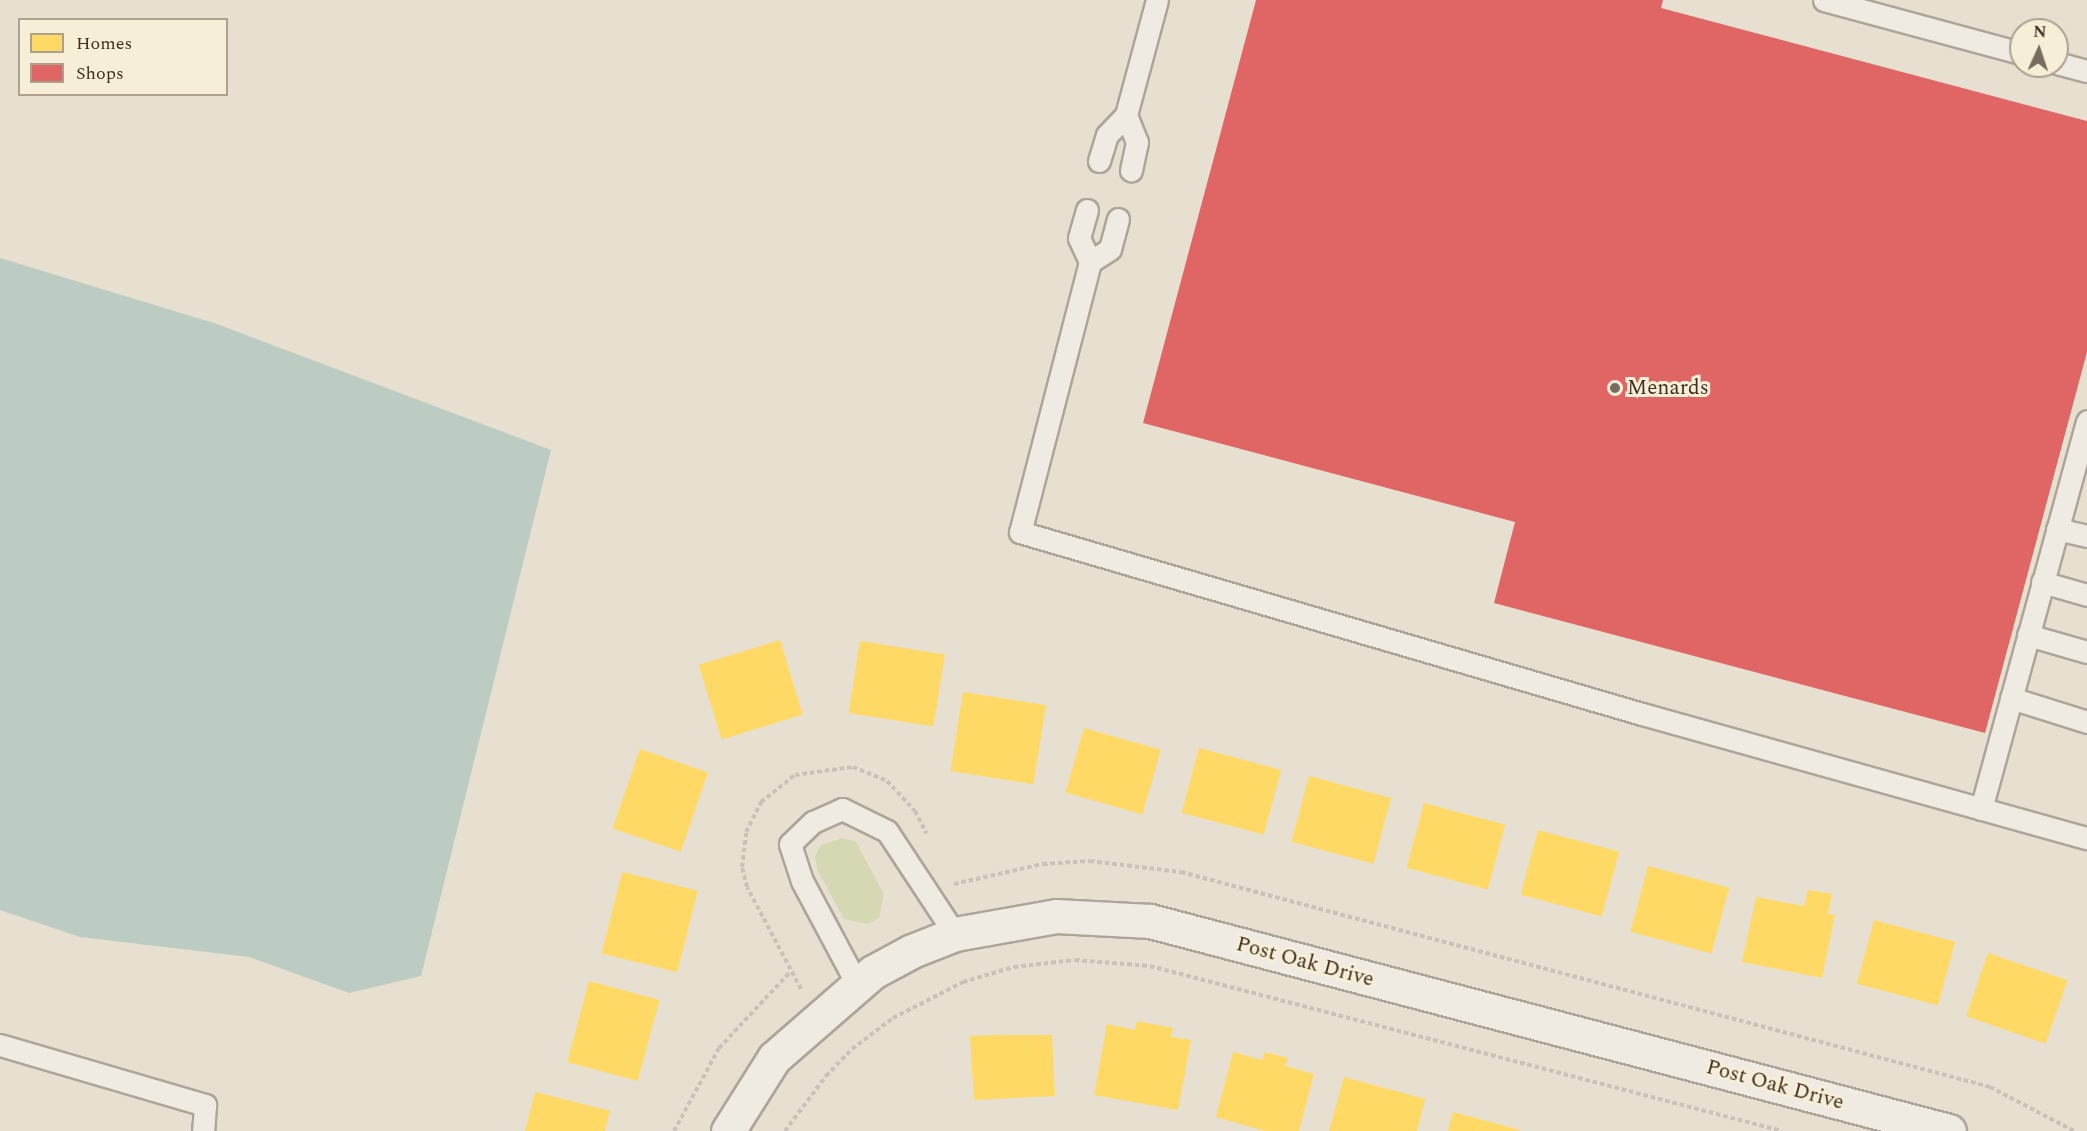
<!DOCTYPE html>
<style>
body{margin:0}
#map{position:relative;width:2087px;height:1131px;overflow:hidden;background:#e7e0d1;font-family:Spectral,serif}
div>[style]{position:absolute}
.green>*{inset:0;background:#d6d7b3}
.water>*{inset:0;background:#bcccc2}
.homes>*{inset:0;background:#ffd966;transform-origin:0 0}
.shops>*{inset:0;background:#e06666}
.path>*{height:4px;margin-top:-2px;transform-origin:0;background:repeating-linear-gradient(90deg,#c8c2b9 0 4.5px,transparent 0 7.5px)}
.roads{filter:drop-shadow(2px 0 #ada599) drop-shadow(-2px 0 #ada599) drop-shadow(0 2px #ada599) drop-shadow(0 -2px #ada599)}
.service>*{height:21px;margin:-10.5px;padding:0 10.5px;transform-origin:10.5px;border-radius:10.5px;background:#efebe3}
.minor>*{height:33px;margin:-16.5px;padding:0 16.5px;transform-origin:16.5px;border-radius:16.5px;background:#efebe3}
.dots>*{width:16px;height:16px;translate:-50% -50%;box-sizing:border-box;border:3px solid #f7eed8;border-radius:50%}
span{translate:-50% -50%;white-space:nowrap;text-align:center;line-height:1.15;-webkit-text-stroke:6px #f7eed8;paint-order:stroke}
.poi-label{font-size:21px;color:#3d2e20}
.left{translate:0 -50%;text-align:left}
.street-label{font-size:21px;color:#3d2e20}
.legend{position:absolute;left:18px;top:18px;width:210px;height:78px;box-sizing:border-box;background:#f7eed8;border:2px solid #ada18e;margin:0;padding:8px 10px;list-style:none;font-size:18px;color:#3d2e20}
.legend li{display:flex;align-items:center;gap:12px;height:30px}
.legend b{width:30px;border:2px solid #ada18e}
.north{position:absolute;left:2009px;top:18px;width:60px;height:60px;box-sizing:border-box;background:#f7eed8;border:2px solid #ada18e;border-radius:50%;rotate:3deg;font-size:16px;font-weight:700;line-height:24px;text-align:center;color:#3d2e20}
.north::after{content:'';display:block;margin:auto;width:21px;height:27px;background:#786c5e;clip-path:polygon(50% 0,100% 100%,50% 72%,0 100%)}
</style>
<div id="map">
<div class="green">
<div style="clip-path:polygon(842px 838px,856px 842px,884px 894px,879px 918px,867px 924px,844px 919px,817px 869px,815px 856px,821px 845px)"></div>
</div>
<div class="water">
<div style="clip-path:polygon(0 258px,217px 324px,551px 450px,421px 976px,349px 993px,249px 957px,80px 937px,0 910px)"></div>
</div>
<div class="homes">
<div style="left:780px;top:640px;width:78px;height:85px;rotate:73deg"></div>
<div style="left:860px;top:641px;width:86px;height:73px;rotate:9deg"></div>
<div style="left:963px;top:692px;width:84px;height:80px;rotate:9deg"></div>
<div style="left:1084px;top:728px;width:80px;height:67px;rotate:16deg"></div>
<div style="left:1199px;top:748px;width:85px;height:67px;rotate:15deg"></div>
<div style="left:640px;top:749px;width:72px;height:84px;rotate:19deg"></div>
<div style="left:1309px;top:776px;width:85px;height:68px;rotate:15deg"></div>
<div style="left:1424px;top:803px;width:84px;height:67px;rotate:15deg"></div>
<div style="left:1538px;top:830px;width:84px;height:67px;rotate:15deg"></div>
<div style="left:1648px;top:866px;width:84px;height:68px;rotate:15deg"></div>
<div style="left:622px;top:872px;width:78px;height:84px;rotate:14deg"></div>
<div style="clip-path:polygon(1808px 890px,1832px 894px,1828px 914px,1835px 915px,1822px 978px,1742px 962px,1756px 897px,1804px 906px)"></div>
<div style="left:1874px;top:920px;width:84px;height:66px;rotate:15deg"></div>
<div style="left:1988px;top:953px;width:84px;height:67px;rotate:19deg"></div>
<div style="left:589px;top:981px;width:73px;height:84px;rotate:15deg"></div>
<div style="clip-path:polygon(1137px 1021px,1173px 1028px,1171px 1037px,1191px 1040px,1178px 1110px,1094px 1095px,1107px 1024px,1135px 1030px)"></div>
<div style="clip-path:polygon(996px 1035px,1052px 1035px,1055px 1096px,974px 1100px,970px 1036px)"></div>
<div style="clip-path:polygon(1233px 1052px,1262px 1060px,1265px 1052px,1288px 1058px,1285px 1066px,1314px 1074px,1299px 1131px,1265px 1131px,1216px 1117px)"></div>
<div style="clip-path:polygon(1344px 1077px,1425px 1099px,1417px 1131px,1329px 1131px)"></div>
<div style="clip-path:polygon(535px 1092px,610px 1111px,605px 1131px,525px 1131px)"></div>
<div style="clip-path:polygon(1453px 1112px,1520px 1130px,1520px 1131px,1448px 1131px)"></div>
</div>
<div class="shops">
<div style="clip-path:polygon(1256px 0,1663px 0,1661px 8px,2087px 121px,2087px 352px,1985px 733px,1494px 603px,1515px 522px,1143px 423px)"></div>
</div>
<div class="path">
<div style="left:954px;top:884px;width:91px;rotate:-12.7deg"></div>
<div style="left:1043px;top:864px;width:47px;rotate:-3.7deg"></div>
<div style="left:1090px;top:861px;width:92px;rotate:6.9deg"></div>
<div style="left:1181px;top:872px;width:837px;rotate:14.88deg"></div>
<div style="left:1990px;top:1087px;width:95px;rotate:27.6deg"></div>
<div style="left:801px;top:989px;width:115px;rotate:-117.9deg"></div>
<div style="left:747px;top:887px;width:21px;rotate:-104deg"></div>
<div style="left:742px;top:867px;width:35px;rotate:-83deg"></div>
<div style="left:746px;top:832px;width:34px;rotate:-63deg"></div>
<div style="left:761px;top:802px;width:43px;rotate:-38.5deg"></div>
<div style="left:795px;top:775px;width:59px;rotate:-7.9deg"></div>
<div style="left:853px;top:767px;width:37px;rotate:22deg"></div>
<div style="left:887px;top:781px;width:41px;rotate:47deg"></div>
<div style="left:915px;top:811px;width:25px;rotate:63deg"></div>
<div style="left:674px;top:1131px;width:94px;rotate:-61.5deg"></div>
<div style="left:719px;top:1048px;width:105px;rotate:-46.9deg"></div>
<div style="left:785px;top:1131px;width:69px;rotate:-53.3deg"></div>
<div style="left:826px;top:1076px;width:37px;rotate:-46deg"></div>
<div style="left:852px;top:1049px;width:51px;rotate:-37.1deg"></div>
<div style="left:893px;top:1018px;width:79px;rotate:-27.2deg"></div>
<div style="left:963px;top:982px;width:53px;rotate:-16.4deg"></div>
<div style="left:1014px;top:967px;width:61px;rotate:-6.5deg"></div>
<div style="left:1075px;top:960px;width:75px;rotate:4.6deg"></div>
<div style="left:1150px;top:966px;width:653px;rotate:14.63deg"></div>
</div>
<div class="roads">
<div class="service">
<div style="left:1824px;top:0;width:204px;rotate:15.1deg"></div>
<div style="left:2057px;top:63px;width:31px;rotate:15deg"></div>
<div style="left:1126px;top:115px;width:29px;rotate:68deg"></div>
<div style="left:1137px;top:142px;width:29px;rotate:102deg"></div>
<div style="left:1099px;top:161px;width:27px;rotate:-73deg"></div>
<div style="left:1107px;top:135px;width:28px;rotate:-46deg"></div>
<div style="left:1126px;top:115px;width:119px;rotate:-74.9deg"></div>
<div style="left:1087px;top:210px;width:29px;rotate:106deg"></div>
<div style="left:1079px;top:238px;width:26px;rotate:65deg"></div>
<div style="left:1090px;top:262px;width:279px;rotate:104.5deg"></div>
<div style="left:1020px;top:532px;width:648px;rotate:16.31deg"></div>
<div style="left:1642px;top:714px;width:462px;rotate:15.6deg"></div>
<div style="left:1090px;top:262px;width:24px;rotate:-33deg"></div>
<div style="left:1110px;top:249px;width:31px;rotate:-75deg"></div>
<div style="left:2057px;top:529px;width:31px;rotate:13deg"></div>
<div style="left:2042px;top:582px;width:47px;rotate:16.1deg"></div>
<div style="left:2028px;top:635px;width:61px;rotate:16.1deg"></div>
<div style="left:2011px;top:698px;width:80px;rotate:17.5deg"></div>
<div style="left:1981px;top:809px;width:402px;rotate:-74.7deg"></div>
<div style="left:857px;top:984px;width:117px;rotate:-118.1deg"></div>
<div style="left:802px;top:881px;width:39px;rotate:-108deg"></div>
<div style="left:790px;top:844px;width:32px;rotate:-44deg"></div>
<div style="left:813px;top:822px;width:32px;rotate:-24deg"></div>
<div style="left:842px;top:809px;width:50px;rotate:26.1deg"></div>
<div style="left:887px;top:831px;width:123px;rotate:56.6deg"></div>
<div style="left:0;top:1045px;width:214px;rotate:16.3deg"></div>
<div style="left:205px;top:1105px;width:26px;rotate:94deg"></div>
</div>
<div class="minor">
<div style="left:728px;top:1131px;width:86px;rotate:-57.8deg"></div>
<div style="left:774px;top:1058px;width:131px;rotate:-41deg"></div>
<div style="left:873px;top:972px;width:44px;rotate:-28.3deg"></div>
<div style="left:912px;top:951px;width:46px;rotate:-21.6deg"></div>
<div style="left:955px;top:934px;width:103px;rotate:-10.1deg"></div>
<div style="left:1056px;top:916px;width:94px;rotate:3deg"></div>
<div style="left:1150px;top:921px;width:826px;rotate:14.73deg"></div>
</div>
</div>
<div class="dots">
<div style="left:1615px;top:388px;background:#786c5e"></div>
</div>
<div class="poi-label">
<span class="left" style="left:1627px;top:388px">Menards</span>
</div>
<div class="street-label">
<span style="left:1305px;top:962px;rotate:15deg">Post Oak Drive</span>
<span style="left:1775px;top:1085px;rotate:15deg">Post Oak Drive</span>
</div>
<ul class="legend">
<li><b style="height:16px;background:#ffd966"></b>Homes</li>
<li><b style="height:16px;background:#e06666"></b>Shops</li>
</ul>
<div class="north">N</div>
</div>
